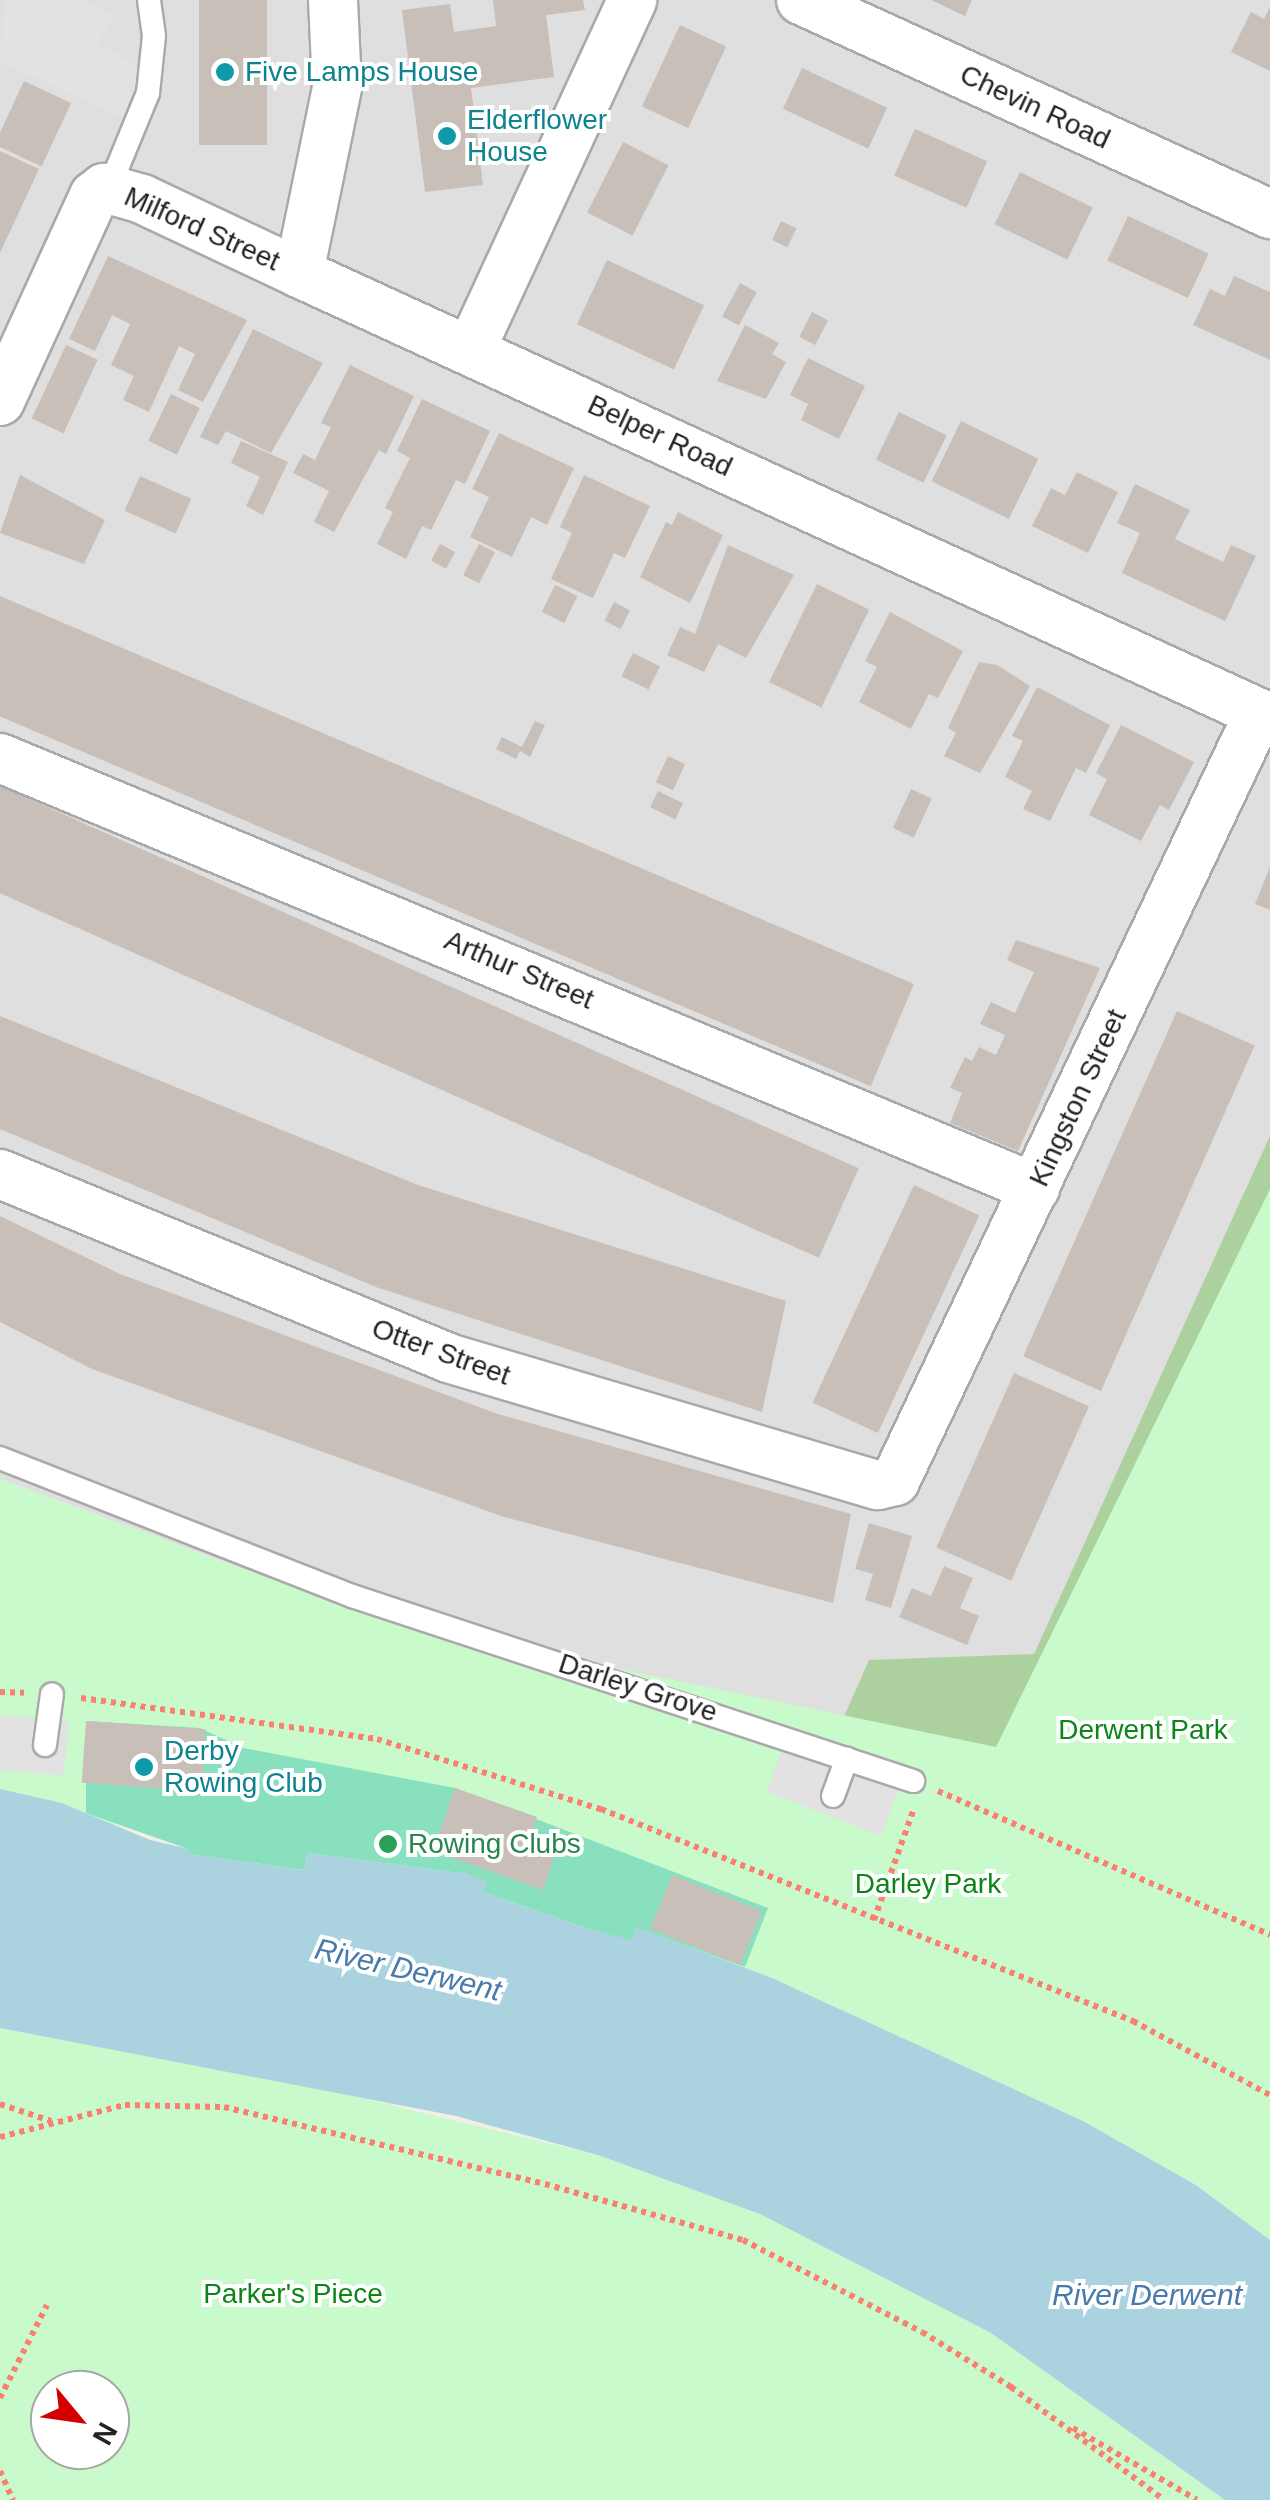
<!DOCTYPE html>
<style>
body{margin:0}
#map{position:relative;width:1270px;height:2500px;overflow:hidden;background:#f2efe9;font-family:Helvetica,sans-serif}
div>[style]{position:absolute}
.residential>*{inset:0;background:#e0dfdf}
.forest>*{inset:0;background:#add19e}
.park>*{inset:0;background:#c8facc}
.pitch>*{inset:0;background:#88e0be}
.parking>*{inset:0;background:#e2e2e2;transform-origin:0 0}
.water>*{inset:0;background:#aad3df}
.building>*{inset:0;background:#c7bfb8;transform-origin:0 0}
.path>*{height:6px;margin-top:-3px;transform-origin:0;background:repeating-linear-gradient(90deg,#fa8072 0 5px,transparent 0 10px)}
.roads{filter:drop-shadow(2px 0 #a9a9a9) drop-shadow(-2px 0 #a9a9a9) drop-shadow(0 2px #a9a9a9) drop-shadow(0 -2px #a9a9a9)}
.service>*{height:22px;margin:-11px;padding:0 11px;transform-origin:11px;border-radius:11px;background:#fff}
.minor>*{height:48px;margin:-24px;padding:0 24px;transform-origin:24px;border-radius:24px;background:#fff}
.dots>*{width:28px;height:28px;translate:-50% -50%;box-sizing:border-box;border:5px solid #fff;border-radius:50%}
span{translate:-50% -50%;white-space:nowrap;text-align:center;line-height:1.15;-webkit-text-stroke:8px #fff;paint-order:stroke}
.culture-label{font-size:28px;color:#0d838f}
.left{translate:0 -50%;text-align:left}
.street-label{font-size:28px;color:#222}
.park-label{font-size:28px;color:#0c8416}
.leisure-label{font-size:28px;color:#27864d}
.water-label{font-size:30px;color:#4a7aab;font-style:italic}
.north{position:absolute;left:30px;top:2370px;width:100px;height:100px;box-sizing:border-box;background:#fff;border:2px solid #a7a7a7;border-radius:50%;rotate:119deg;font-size:28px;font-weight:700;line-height:40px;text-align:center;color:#222}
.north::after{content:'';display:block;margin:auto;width:35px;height:45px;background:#d40000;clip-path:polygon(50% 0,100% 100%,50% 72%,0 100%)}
</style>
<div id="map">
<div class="residential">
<div style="clip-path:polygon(0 0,1270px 0,1270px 1189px,984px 1773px,376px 1618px,0 1479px)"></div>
</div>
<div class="forest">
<div style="clip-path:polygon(1270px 1136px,1270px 1913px,836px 1735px,869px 1660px,1034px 1654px)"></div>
</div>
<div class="park">
<div style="clip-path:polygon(1270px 1189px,1270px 2240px,1197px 2185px,1083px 2121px,772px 1978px,637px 1928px,105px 1823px,62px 1803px,0 1789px,0 1479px,376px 1618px,996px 1747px)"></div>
<div style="clip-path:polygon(evenodd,0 2028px,349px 2095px,601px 2156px,760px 2214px,991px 2333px,1225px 2500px,0 2500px,0 2028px,50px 2390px,110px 2390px,110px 2450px,50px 2450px,50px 2390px)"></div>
</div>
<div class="pitch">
<div style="clip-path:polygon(86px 1721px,200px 1728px,243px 1748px,455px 1788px,768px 1908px,745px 1967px,637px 1928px,632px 1941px,588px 1929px,483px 1892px,468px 1874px,307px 1853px,304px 1870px,188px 1854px,188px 1849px,86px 1813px)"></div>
</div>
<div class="parking">
<div style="clip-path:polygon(5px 0,81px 0,113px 16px,97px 44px,151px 72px,136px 123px,0 62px)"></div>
<div style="left:0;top:1715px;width:69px;height:55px;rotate:5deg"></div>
<div style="left:784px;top:1745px;width:123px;height:50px;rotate:21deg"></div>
</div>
<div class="water">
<div style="clip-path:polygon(0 1789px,62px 1803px,150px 1840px,189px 1849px,189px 1854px,304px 1870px,307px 1853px,468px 1874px,487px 1881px,483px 1892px,588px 1929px,631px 1940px,637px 1927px,772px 1978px,1083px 2121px,1196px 2185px,1270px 2240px,1270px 2500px,1225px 2500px,991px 2333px,760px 2214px,601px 2156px,456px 2116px,0 2028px)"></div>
</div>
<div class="building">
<div style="left:199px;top:0;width:68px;height:145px"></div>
<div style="clip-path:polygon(493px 0,583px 0,585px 10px,546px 15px,554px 77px,471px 88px,483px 185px,425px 192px,402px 10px,450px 4px,454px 32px,496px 26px)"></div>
<div style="clip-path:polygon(931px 0,972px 0,965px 16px)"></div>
<div style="clip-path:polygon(1270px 7px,1270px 71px,1231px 52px,1251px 12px,1264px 19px)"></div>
<div style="left:680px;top:25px;width:51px;height:90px;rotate:25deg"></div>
<div style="left:802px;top:68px;width:94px;height:45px;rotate:25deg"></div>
<div style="left:24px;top:81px;width:52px;height:70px;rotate:25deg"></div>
<div style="left:915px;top:129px;width:79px;height:51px;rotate:24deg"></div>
<div style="left:623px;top:142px;width:51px;height:79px;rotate:27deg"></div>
<div style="clip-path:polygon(0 151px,39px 169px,0 253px)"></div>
<div style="left:1020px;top:172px;width:81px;height:58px;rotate:26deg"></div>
<div style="left:1128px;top:216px;width:89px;height:49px;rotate:25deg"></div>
<div style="left:781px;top:221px;width:17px;height:21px;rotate:25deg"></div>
<div style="clip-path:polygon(108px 256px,247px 320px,203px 402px,178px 390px,195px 354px,179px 346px,149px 412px,123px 400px,134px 376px,111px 365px,130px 324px,112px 315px,95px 351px,69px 339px)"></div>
<div style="left:607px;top:260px;width:107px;height:71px;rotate:25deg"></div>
<div style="clip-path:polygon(1234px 276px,1270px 292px,1270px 360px,1193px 325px,1210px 289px,1225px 296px)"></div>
<div style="left:740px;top:283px;width:19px;height:38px;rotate:28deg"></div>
<div style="left:812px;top:312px;width:18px;height:28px;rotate:27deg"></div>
<div style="clip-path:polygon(745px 325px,779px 343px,772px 354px,786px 362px,766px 399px,717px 381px)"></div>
<div style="clip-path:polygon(253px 329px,323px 363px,271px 453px,226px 431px,218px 445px,200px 437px)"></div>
<div style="left:66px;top:345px;width:35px;height:81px;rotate:25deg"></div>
<div style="clip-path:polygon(808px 358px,865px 386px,839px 439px,801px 420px,808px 404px,790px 395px)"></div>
<div style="clip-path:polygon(350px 365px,414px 396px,386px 454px,379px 450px,334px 532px,314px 522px,329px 491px,293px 473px,303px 454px,315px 460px,331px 427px,321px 423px)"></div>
<div style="left:171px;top:394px;width:32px;height:52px;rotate:26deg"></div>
<div style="clip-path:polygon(422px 399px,490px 431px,465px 484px,456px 480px,431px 530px,422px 526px,406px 559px,377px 544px,393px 512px,385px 508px,410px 458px,397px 451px)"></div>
<div style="left:899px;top:412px;width:53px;height:53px;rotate:26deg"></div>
<div style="left:961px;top:421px;width:86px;height:67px;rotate:26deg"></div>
<div style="clip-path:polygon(499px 433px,574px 468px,547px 525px,531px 517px,512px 557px,470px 537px,489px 497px,472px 489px)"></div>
<div style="clip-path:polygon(241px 441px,288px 462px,263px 515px,246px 506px,260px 477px,231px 463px)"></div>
<div style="clip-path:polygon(1077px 472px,1118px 492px,1088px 553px,1032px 526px,1051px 488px,1065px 495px)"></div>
<div style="clip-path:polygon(20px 475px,105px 520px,84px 564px,0 533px)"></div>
<div style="clip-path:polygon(584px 475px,650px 506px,625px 558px,614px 553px,593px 598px,551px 579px,572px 533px,560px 527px)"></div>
<div style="left:140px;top:476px;width:56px;height:38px;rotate:24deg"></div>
<div style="clip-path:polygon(1135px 484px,1190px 510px,1175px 539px,1223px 562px,1231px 545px,1256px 556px,1225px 621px,1122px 573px,1140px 533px,1117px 523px)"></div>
<div style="clip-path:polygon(678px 512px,723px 535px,690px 603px,640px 577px,666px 522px,672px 525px)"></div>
<div style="left:440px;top:544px;width:17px;height:19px;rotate:28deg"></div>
<div style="left:479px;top:544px;width:18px;height:35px;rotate:27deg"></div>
<div style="clip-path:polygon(728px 545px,794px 575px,746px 658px,718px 644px,704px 672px,667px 655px,680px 627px,695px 634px)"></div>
<div style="left:817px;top:584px;width:58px;height:109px;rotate:26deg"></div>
<div style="left:555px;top:585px;width:25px;height:30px;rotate:26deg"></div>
<div style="left:0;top:596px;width:993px;height:111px;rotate:23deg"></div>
<div style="left:614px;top:602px;width:18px;height:21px;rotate:27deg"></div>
<div style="clip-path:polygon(890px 612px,963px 651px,938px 698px,929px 694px,911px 729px,859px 702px,877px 667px,865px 661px)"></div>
<div style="left:633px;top:653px;width:30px;height:26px;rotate:26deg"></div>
<div style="clip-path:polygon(979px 662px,997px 665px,1030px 686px,980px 773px,944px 756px,956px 733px,948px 728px)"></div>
<div style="clip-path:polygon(1037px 687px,1110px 725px,1086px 773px,1076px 768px,1050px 821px,1023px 809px,1032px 791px,1005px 777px,1023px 741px,1012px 736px)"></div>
<div style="clip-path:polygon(535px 721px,545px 725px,530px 757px,520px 751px,516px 759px,496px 749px,502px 737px,522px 747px)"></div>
<div style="clip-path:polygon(1121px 725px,1194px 762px,1169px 810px,1160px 805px,1141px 841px,1089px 815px,1107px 779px,1096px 773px)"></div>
<div style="left:668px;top:756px;width:19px;height:29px;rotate:25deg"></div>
<div style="left:0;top:786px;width:940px;height:98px;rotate:24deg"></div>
<div style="left:911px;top:789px;width:23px;height:43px;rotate:25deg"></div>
<div style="left:658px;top:791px;width:28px;height:18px;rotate:26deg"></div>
<div style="clip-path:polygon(1270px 867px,1270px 910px,1255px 904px)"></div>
<div style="clip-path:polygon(1016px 940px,1100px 968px,1018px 1151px,950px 1123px,962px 1093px,950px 1088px,965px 1057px,972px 1061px,979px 1047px,996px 1055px,1005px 1035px,980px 1024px,991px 1002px,1015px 1013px,1034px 972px,1007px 960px)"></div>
<div style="left:1177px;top:1011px;width:85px;height:378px;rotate:24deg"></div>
<div style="clip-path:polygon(0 1016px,418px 1185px,786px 1301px,762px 1412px,376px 1287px,0 1129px)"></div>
<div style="left:914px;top:1185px;width:72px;height:240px;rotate:25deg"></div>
<div style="clip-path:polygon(0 1216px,120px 1274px,498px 1414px,851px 1514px,833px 1603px,504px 1517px,92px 1369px,0 1322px)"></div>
<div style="left:1014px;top:1373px;width:82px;height:191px;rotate:24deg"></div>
<div style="clip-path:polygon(869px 1523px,912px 1536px,891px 1608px,865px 1600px,873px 1574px,855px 1569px)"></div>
<div style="clip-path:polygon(944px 1566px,973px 1578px,960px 1608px,979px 1616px,967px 1645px,899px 1617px,912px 1588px,931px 1596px)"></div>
<div style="left:86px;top:1721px;width:120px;height:62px;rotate:4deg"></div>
<div style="clip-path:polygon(455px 1788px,537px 1817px,528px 1843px,555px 1853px,543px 1890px,433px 1851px)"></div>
<div style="left:672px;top:1875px;width:97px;height:58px;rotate:22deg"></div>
</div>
<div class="path">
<div style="left:0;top:1692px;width:24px;rotate:2deg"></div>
<div style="left:81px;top:1698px;width:299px;rotate:7.9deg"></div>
<div style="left:377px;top:1739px;width:235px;rotate:17.4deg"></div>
<div style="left:601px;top:1809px;width:573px;rotate:21.73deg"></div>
<div style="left:1133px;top:2021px;width:156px;rotate:28.4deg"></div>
<div style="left:938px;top:1791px;width:362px;rotate:23.4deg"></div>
<div style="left:874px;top:1920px;width:119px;rotate:-70.3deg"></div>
<div style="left:0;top:2104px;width:54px;rotate:18.4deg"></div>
<div style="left:0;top:2137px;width:129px;rotate:-14.4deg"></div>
<div style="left:125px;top:2105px;width:99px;rotate:1.2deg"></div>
<div style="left:224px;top:2107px;width:330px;rotate:13.5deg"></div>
<div style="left:545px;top:2184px;width:206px;rotate:15.8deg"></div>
<div style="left:743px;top:2240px;width:201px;rotate:27.2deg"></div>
<div style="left:922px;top:2332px;width:105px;rotate:31.7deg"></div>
<div style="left:1011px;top:2387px;width:190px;rotate:36.4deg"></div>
<div style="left:0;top:2398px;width:104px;rotate:-63.2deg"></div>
<div style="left:1073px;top:2428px;width:143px;rotate:30.1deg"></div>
<div style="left:0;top:2471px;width:32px;rotate:66deg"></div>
</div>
<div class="roads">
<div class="service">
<div style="left:109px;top:188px;width:103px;rotate:-67.7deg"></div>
<div style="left:148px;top:93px;width:57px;rotate:-84deg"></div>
<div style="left:154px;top:36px;width:36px;rotate:-98deg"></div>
<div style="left:0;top:1458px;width:378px;rotate:21.4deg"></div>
<div style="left:352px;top:1596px;width:591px;rotate:18.25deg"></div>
<div style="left:45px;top:1745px;width:51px;rotate:-82.2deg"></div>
<div style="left:833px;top:1796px;width:40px;rotate:-69.8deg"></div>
</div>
<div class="minor">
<div style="left:333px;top:0;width:88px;rotate:87.4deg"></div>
<div style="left:337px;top:88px;width:189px;rotate:101.6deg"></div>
<div style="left:299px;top:273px;width:1068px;rotate:24.62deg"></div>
<div style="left:801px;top:0;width:516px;rotate:24.53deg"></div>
<div style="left:472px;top:347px;width:382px;rotate:-65.2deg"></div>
<div style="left:0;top:401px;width:226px;rotate:-65.4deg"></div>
<div style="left:94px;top:196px;width:13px;rotate:-39deg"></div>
<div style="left:104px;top:188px;width:40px;rotate:16deg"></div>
<div style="left:142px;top:199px;width:174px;rotate:25.2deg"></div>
<div style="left:0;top:758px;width:1121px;rotate:22.56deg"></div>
<div style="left:0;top:1174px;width:484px;rotate:22.3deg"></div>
<div style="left:448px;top:1358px;width:448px;rotate:16.5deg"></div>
<div style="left:878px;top:1485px;width:17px;rotate:-13deg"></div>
<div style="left:895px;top:1481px;width:850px;rotate:-64.64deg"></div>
</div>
</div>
<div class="dots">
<div style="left:225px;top:72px;background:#0f9aa8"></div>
<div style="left:447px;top:136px;background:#0f9aa8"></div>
<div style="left:144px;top:1767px;background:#0f9aa8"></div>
<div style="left:388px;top:1844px;background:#2e9e5b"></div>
</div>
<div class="culture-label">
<span class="left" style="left:245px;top:72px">Five Lamps House</span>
<span class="left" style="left:467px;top:136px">Elderflower<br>House</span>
<span class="left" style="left:164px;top:1767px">Derby<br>Rowing Club</span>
</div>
<div class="street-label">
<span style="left:1035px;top:107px;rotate:25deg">Chevin Road</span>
<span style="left:202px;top:229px;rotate:24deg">Milford Street</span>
<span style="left:660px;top:436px;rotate:25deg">Belper Road</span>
<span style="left:519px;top:970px;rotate:23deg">Arthur Street</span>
<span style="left:1078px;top:1098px;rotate:-65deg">Kingston Street</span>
<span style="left:441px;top:1352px;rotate:20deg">Otter Street</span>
<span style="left:638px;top:1688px;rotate:18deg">Darley Grove</span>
</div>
<div class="park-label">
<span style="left:1143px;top:1730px">Derwent Park</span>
<span style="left:928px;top:1884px">Darley Park</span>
<span style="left:293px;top:2294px">Parker's Piece</span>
</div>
<div class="leisure-label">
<span class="left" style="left:408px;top:1844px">Rowing Clubs</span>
</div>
<div class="water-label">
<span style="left:408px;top:1970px;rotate:13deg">River Derwent</span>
<span style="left:1147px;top:2295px">River Derwent</span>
</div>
<div class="north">N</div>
</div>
